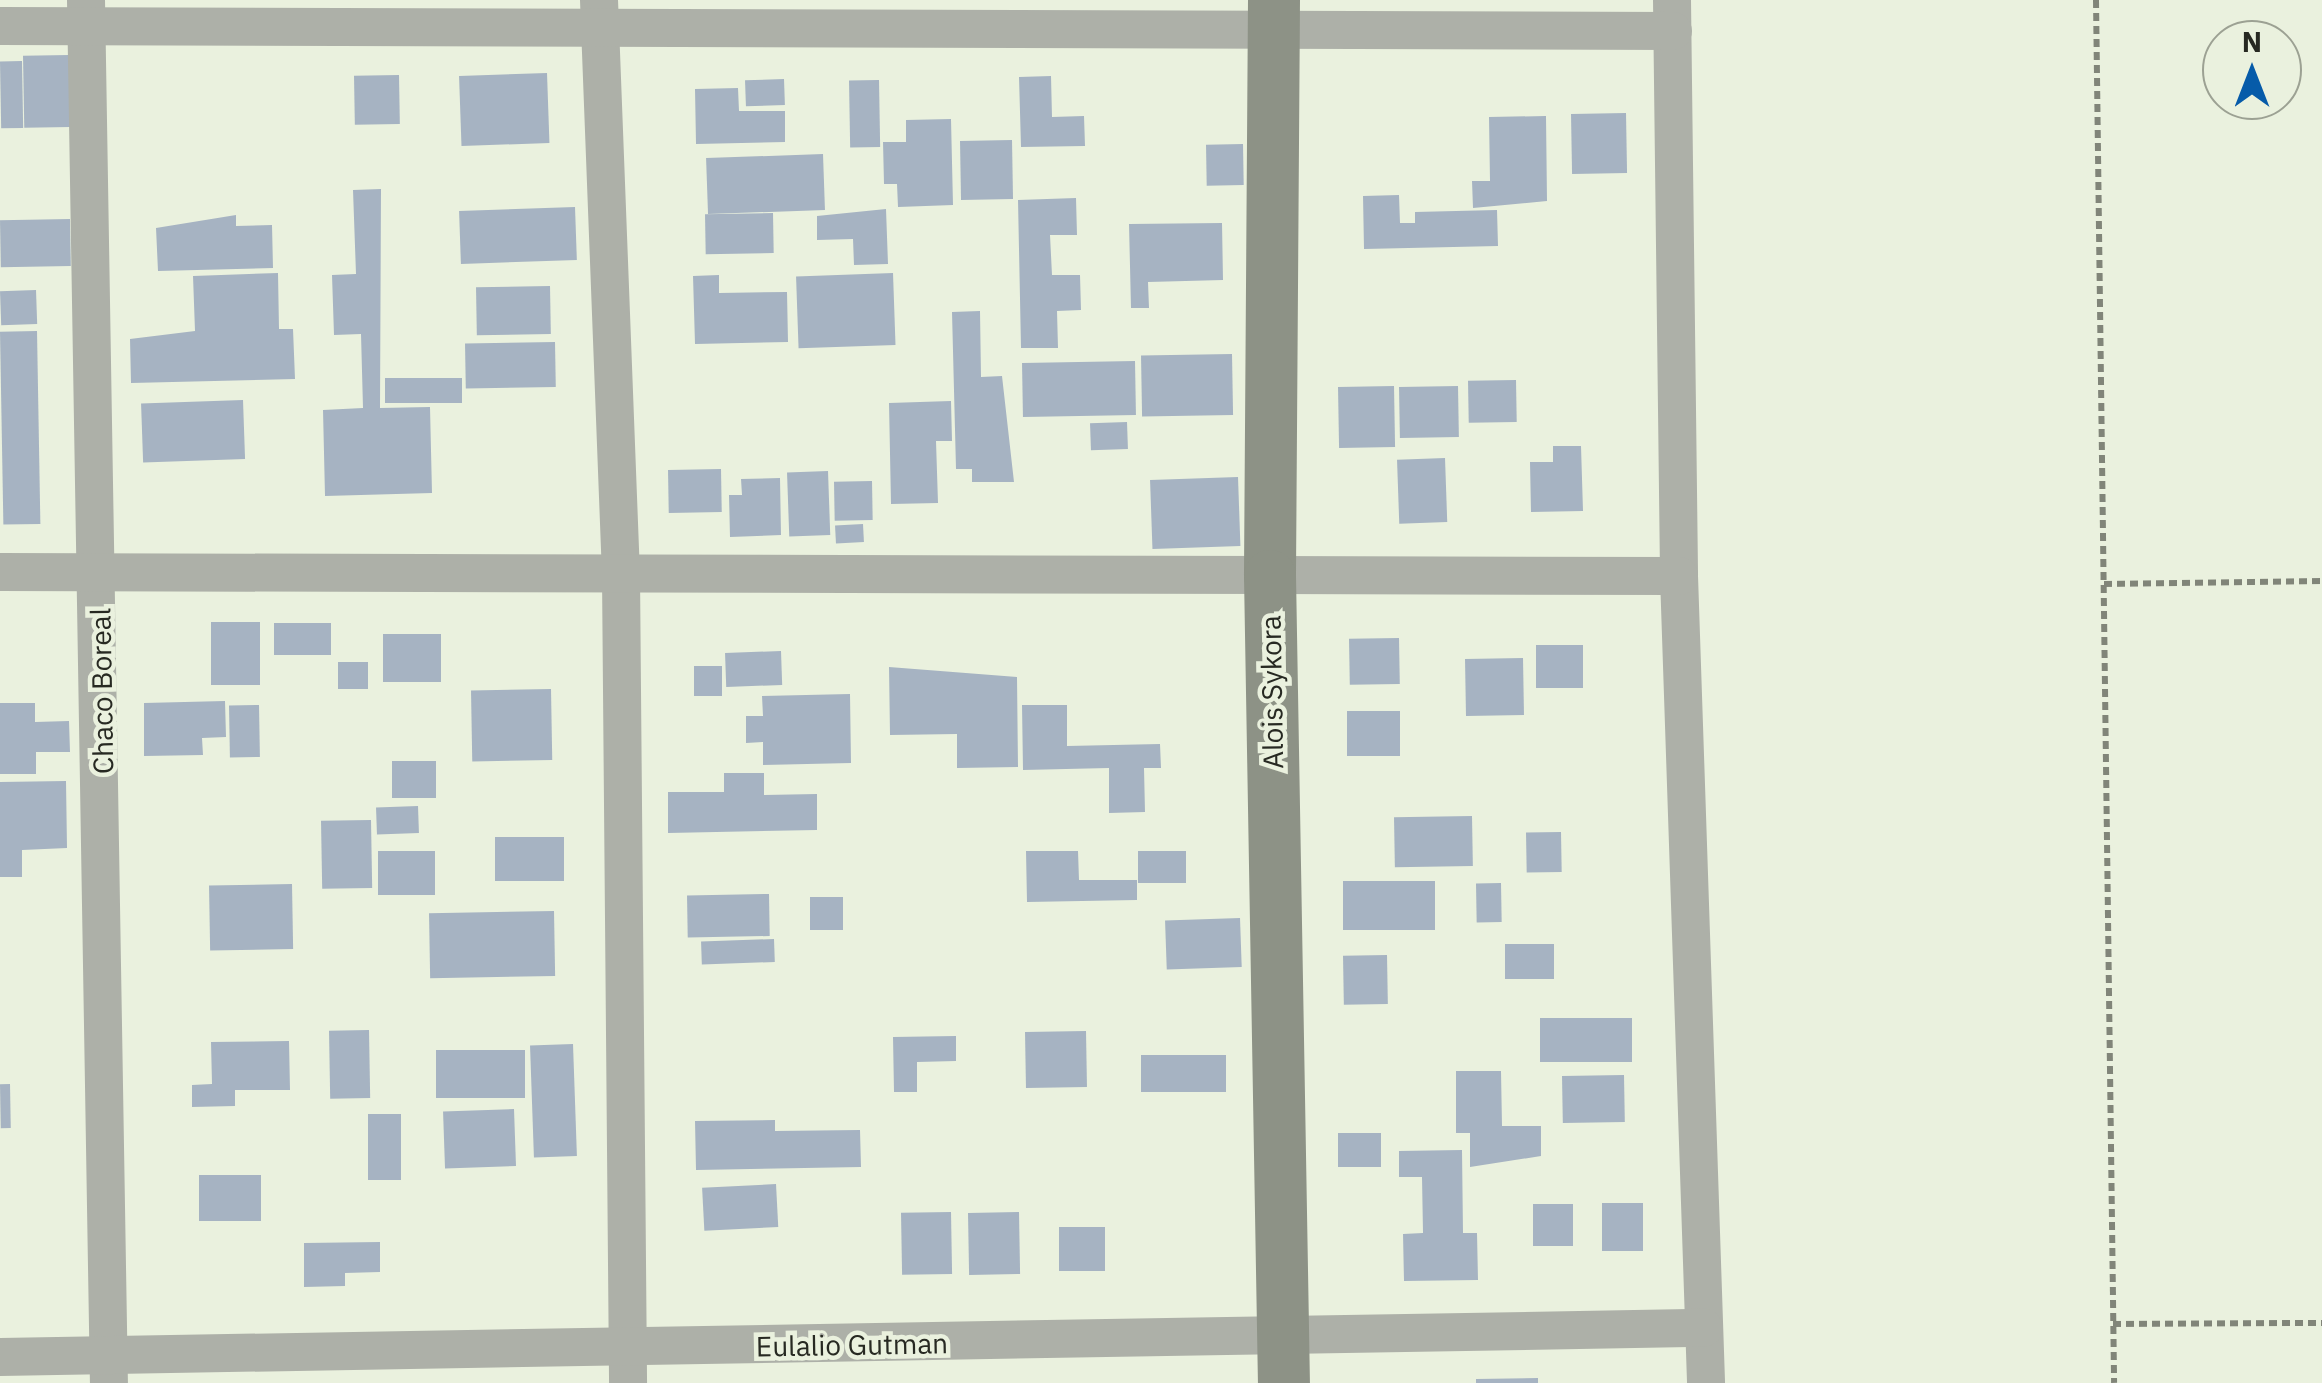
<!DOCTYPE html>
<style>
body{margin:0}
#map{position:relative;width:2322px;height:1383px;overflow:hidden;background:#eaf1de;font-family:"IBM Plex Sans",sans-serif}
div>[style]{position:absolute}
.building>*{inset:0;background:#a6b3c2;transform-origin:0 0}
.path>*{height:6px;margin-top:-3px;transform-origin:0;background:repeating-linear-gradient(90deg,#818579 0 8px,transparent 0 13px)}
.street>*{height:38px;margin:-19px;padding:0 19px;transform-origin:19px;border-radius:19px;background:#adb0a8}
.secondary>*{height:52px;margin:-26px;padding:0 26px;transform-origin:26px;border-radius:26px;background:#8d9286}
span{translate:-50% -50%;white-space:nowrap;text-align:center;line-height:1.15;-webkit-text-stroke:9px #eaf1de;paint-order:stroke}
.street-label{font-size:28px;color:#272922}
.north{position:absolute;left:2202px;top:20px;width:100px;height:100px;box-sizing:border-box;background:#eaf1de;border:2px solid #9ca193;border-radius:50%;rotate:0deg;font-size:28px;font-weight:700;line-height:40px;text-align:center;color:#272922}
.north::after{content:'';display:block;margin:auto;width:35px;height:45px;background:#065ba9;clip-path:polygon(50% 0,100% 100%,50% 72%,0 100%)}
</style>
<div id="map">
<div class="building">
<div style="left:69px;top:55px;width:72px;height:46px;rotate:89deg"></div>
<div style="left:22px;top:61px;width:67px;height:22px;rotate:89deg"></div>
<div style="left:547px;top:73px;width:70px;height:88px;rotate:88deg"></div>
<div style="left:399px;top:75px;width:49px;height:45px;rotate:89deg"></div>
<div style="clip-path:polygon(1051px 76px,1052px 117px,1084px 116px,1085px 146px,1021px 147px,1019px 77px)"></div>
<div style="left:784px;top:79px;width:26px;height:39px;rotate:88deg"></div>
<div style="left:879px;top:80px;width:67px;height:30px;rotate:89deg"></div>
<div style="clip-path:polygon(738px 88px,739px 111px,785px 111px,785px 142px,696px 144px,695px 89px)"></div>
<div style="left:1626px;top:113px;width:60px;height:55px;rotate:89deg"></div>
<div style="clip-path:polygon(1546px 116px,1547px 201px,1473px 208px,1472px 181px,1490px 181px,1489px 117px)"></div>
<div style="clip-path:polygon(951px 119px,953px 205px,898px 207px,897px 184px,884px 184px,883px 142px,906px 142px,906px 120px)"></div>
<div style="left:1012px;top:140px;width:59px;height:52px;rotate:89deg"></div>
<div style="left:1243px;top:144px;width:41px;height:37px;rotate:89deg"></div>
<div style="left:823px;top:154px;width:56px;height:117px;rotate:88deg"></div>
<div style="clip-path:polygon(381px 189px,380px 408px,430px 407px,432px 493px,325px 496px,323px 410px,363px 408px,361px 334px,334px 335px,332px 275px,356px 274px,353px 190px)"></div>
<div style="clip-path:polygon(1399px 195px,1400px 223px,1415px 223px,1415px 212px,1497px 210px,1498px 246px,1364px 249px,1363px 196px)"></div>
<div style="clip-path:polygon(1076px 198px,1077px 235px,1050px 235px,1052px 275px,1080px 275px,1081px 310px,1057px 311px,1058px 348px,1021px 348px,1018px 200px)"></div>
<div style="left:575px;top:207px;width:53px;height:116px;rotate:88deg"></div>
<div style="clip-path:polygon(886px 209px,888px 264px,854px 265px,853px 239px,817px 240px,817px 216px)"></div>
<div style="left:773px;top:213px;width:40px;height:68px;rotate:89deg"></div>
<div style="clip-path:polygon(236px 215px,236px 226px,272px 225px,273px 268px,158px 271px,156px 228px)"></div>
<div style="left:70px;top:219px;width:47px;height:70px;rotate:89deg"></div>
<div style="clip-path:polygon(1222px 223px,1223px 280px,1148px 282px,1149px 308px,1131px 308px,1129px 224px)"></div>
<div style="clip-path:polygon(278px 273px,279px 329px,293px 329px,295px 379px,131px 383px,130px 339px,195px 331px,193px 276px)"></div>
<div style="left:893px;top:273px;width:72px;height:97px;rotate:88deg"></div>
<div style="clip-path:polygon(719px 275px,719px 293px,787px 292px,788px 342px,695px 344px,693px 276px)"></div>
<div style="left:550px;top:286px;width:48px;height:74px;rotate:89deg"></div>
<div style="left:36px;top:290px;width:34px;height:36px;rotate:88deg"></div>
<div style="clip-path:polygon(980px 311px,981px 377px,1002px 376px,1014px 482px,972px 482px,972px 469px,956px 469px,952px 312px)"></div>
<div style="left:37px;top:331px;width:193px;height:37px;rotate:89deg"></div>
<div style="left:555px;top:342px;width:45px;height:90px;rotate:89deg"></div>
<div style="left:1232px;top:354px;width:61px;height:91px;rotate:89deg"></div>
<div style="left:1135px;top:361px;width:54px;height:113px;rotate:89deg"></div>
<div style="left:462px;top:378px;width:25px;height:77px;rotate:90deg"></div>
<div style="left:1516px;top:380px;width:42px;height:48px;rotate:89deg"></div>
<div style="left:1394px;top:386px;width:61px;height:56px;rotate:89deg"></div>
<div style="left:1458px;top:386px;width:51px;height:59px;rotate:89deg"></div>
<div style="left:243px;top:400px;width:59px;height:102px;rotate:88deg"></div>
<div style="clip-path:polygon(951px 401px,952px 441px,936px 441px,938px 503px,891px 504px,889px 403px)"></div>
<div style="left:1127px;top:422px;width:27px;height:37px;rotate:88deg"></div>
<div style="clip-path:polygon(1553px 446px,1581px 446px,1583px 511px,1531px 512px,1530px 462px,1553px 462px)"></div>
<div style="left:1445px;top:458px;width:64px;height:48px;rotate:88deg"></div>
<div style="left:721px;top:469px;width:43px;height:53px;rotate:89deg"></div>
<div style="left:828px;top:471px;width:64px;height:41px;rotate:88deg"></div>
<div style="left:1238px;top:477px;width:69px;height:88px;rotate:88deg"></div>
<div style="clip-path:polygon(780px 478px,781px 535px,730px 537px,729px 495px,742px 495px,741px 479px)"></div>
<div style="left:872px;top:481px;width:39px;height:38px;rotate:89deg"></div>
<div style="left:863px;top:524px;width:18px;height:28px;rotate:87deg"></div>
<div style="left:211px;top:622px;width:49px;height:63px"></div>
<div style="left:274px;top:623px;width:57px;height:32px"></div>
<div style="left:383px;top:634px;width:58px;height:48px"></div>
<div style="left:1399px;top:638px;width:46px;height:50px;rotate:89deg"></div>
<div style="left:1583px;top:645px;width:43px;height:47px;rotate:90deg"></div>
<div style="left:781px;top:651px;width:34px;height:56px;rotate:88deg"></div>
<div style="left:1523px;top:658px;width:57px;height:58px;rotate:89deg"></div>
<div style="left:338px;top:662px;width:30px;height:27px"></div>
<div style="left:694px;top:666px;width:28px;height:30px"></div>
<div style="clip-path:polygon(889px 667px,1017px 677px,1018px 767px,957px 768px,957px 734px,890px 735px)"></div>
<div style="left:551px;top:689px;width:71px;height:80px;rotate:89deg"></div>
<div style="clip-path:polygon(850px 694px,851px 763px,763px 765px,763px 742px,746px 743px,746px 716px,763px 716px,762px 696px)"></div>
<div style="clip-path:polygon(225px 701px,226px 737px,202px 738px,203px 755px,144px 756px,144px 703px)"></div>
<div style="clip-path:polygon(0 703px,35px 703px,35px 722px,69px 721px,70px 752px,36px 752px,36px 774px,0 774px)"></div>
<div style="left:259px;top:705px;width:52px;height:30px;rotate:89deg"></div>
<div style="clip-path:polygon(1022px 705px,1067px 705px,1067px 746px,1160px 744px,1161px 768px,1144px 768px,1145px 812px,1109px 813px,1109px 768px,1023px 770px)"></div>
<div style="left:1347px;top:711px;width:53px;height:45px"></div>
<div style="left:436px;top:761px;width:37px;height:44px;rotate:90deg"></div>
<div style="clip-path:polygon(724px 773px,764px 773px,764px 795px,817px 794px,817px 830px,668px 833px,668px 792px,724px 792px)"></div>
<div style="clip-path:polygon(66px 781px,67px 848px,22px 850px,22px 877px,0 877px,0 782px)"></div>
<div style="left:418px;top:806px;width:27px;height:42px;rotate:88deg"></div>
<div style="left:1472px;top:816px;width:50px;height:78px;rotate:89deg"></div>
<div style="left:371px;top:820px;width:68px;height:50px;rotate:89deg"></div>
<div style="left:1561px;top:832px;width:40px;height:35px;rotate:89deg"></div>
<div style="left:564px;top:837px;width:44px;height:69px;rotate:90deg"></div>
<div style="left:378px;top:851px;width:57px;height:44px"></div>
<div style="clip-path:polygon(1026px 851px,1078px 851px,1079px 880px,1137px 880px,1137px 900px,1027px 902px)"></div>
<div style="left:1138px;top:851px;width:48px;height:32px"></div>
<div style="left:1435px;top:881px;width:49px;height:92px;rotate:90deg"></div>
<div style="left:1501px;top:883px;width:39px;height:25px;rotate:89deg"></div>
<div style="left:292px;top:884px;width:65px;height:83px;rotate:89deg"></div>
<div style="left:769px;top:894px;width:42px;height:82px;rotate:89deg"></div>
<div style="left:810px;top:897px;width:33px;height:33px"></div>
<div style="left:554px;top:911px;width:65px;height:125px;rotate:89deg"></div>
<div style="left:1240px;top:918px;width:49px;height:75px;rotate:88deg"></div>
<div style="left:774px;top:939px;width:23px;height:73px;rotate:88deg"></div>
<div style="left:1554px;top:944px;width:35px;height:49px;rotate:90deg"></div>
<div style="left:1387px;top:955px;width:49px;height:44px;rotate:89deg"></div>
<div style="left:1632px;top:1018px;width:44px;height:92px;rotate:90deg"></div>
<div style="left:369px;top:1030px;width:68px;height:40px;rotate:89deg"></div>
<div style="left:1086px;top:1031px;width:56px;height:61px;rotate:89deg"></div>
<div style="clip-path:polygon(956px 1036px,956px 1061px,917px 1062px,917px 1092px,894px 1092px,893px 1037px)"></div>
<div style="clip-path:polygon(289px 1041px,290px 1090px,235px 1090px,235px 1106px,192px 1107px,192px 1085px,212px 1084px,211px 1042px)"></div>
<div style="left:573px;top:1044px;width:112px;height:43px;rotate:88deg"></div>
<div style="left:525px;top:1050px;width:48px;height:89px;rotate:90deg"></div>
<div style="left:1226px;top:1055px;width:37px;height:85px;rotate:90deg"></div>
<div style="clip-path:polygon(1456px 1071px,1501px 1071px,1502px 1126px,1541px 1126px,1541px 1156px,1470px 1167px,1470px 1133px,1456px 1133px)"></div>
<div style="left:1624px;top:1075px;width:47px;height:62px;rotate:89deg"></div>
<div style="left:10px;top:1084px;width:44px;height:10px;rotate:89deg"></div>
<div style="left:514px;top:1109px;width:57px;height:71px;rotate:88deg"></div>
<div style="left:368px;top:1114px;width:33px;height:66px"></div>
<div style="clip-path:polygon(775px 1120px,775px 1131px,860px 1130px,861px 1167px,696px 1170px,695px 1121px)"></div>
<div style="left:1338px;top:1133px;width:43px;height:34px"></div>
<div style="clip-path:polygon(1462px 1150px,1463px 1233px,1477px 1233px,1478px 1280px,1404px 1281px,1403px 1234px,1423px 1233px,1422px 1177px,1399px 1177px,1399px 1151px)"></div>
<div style="left:199px;top:1175px;width:62px;height:46px"></div>
<div style="left:776px;top:1184px;width:43px;height:74px;rotate:87deg"></div>
<div style="left:1602px;top:1203px;width:41px;height:48px"></div>
<div style="left:1533px;top:1204px;width:40px;height:42px"></div>
<div style="left:951px;top:1212px;width:62px;height:50px;rotate:89deg"></div>
<div style="left:1019px;top:1212px;width:62px;height:51px;rotate:89deg"></div>
<div style="left:1059px;top:1227px;width:46px;height:44px"></div>
<div style="clip-path:polygon(380px 1242px,380px 1272px,345px 1273px,345px 1286px,304px 1287px,304px 1243px)"></div>
<div style="clip-path:polygon(1538px 1378px,1538px 1383px,1476px 1383px,1476px 1379px)"></div>
</div>
<div class="path">
<div style="left:2096px;top:0;width:1383px;rotate:89.25deg"></div>
<div style="left:2104px;top:584px;width:218px;rotate:-0.8deg"></div>
<div style="left:2113px;top:1324px;width:209px;rotate:-0.3deg"></div>
</div>
<div class="street">
<div style="left:86px;top:0;width:1383px;rotate:89.05deg"></div>
<div style="left:599px;top:0;width:575px;rotate:87.81deg"></div>
<div style="left:621px;top:575px;width:808px;rotate:89.5deg"></div>
<div style="left:1672px;top:0;width:576px;rotate:89.3deg"></div>
<div style="left:1679px;top:576px;width:807px;rotate:88.08deg"></div>
<div style="left:0;top:26px;width:1673px;rotate:0.17deg"></div>
<div style="left:0;top:572px;width:1679px;rotate:0.14deg"></div>
<div style="left:0;top:1357px;width:1704px;rotate:-0.98deg"></div>
</div>
<div class="secondary">
<div style="left:1274px;top:0;width:576px;rotate:90.4deg"></div>
<div style="left:1270px;top:576px;width:807px;rotate:89.01deg"></div>
</div>
<div class="street-label">
<span style="left:102px;top:691px;rotate:-91deg">Chaco Boreal</span>
<span style="left:1272px;top:692px;rotate:-91deg">Alois Sykora</span>
<span style="left:852px;top:1345px;rotate:-1deg">Eulalio Gutman</span>
</div>
<div class="north">N</div>
</div>
